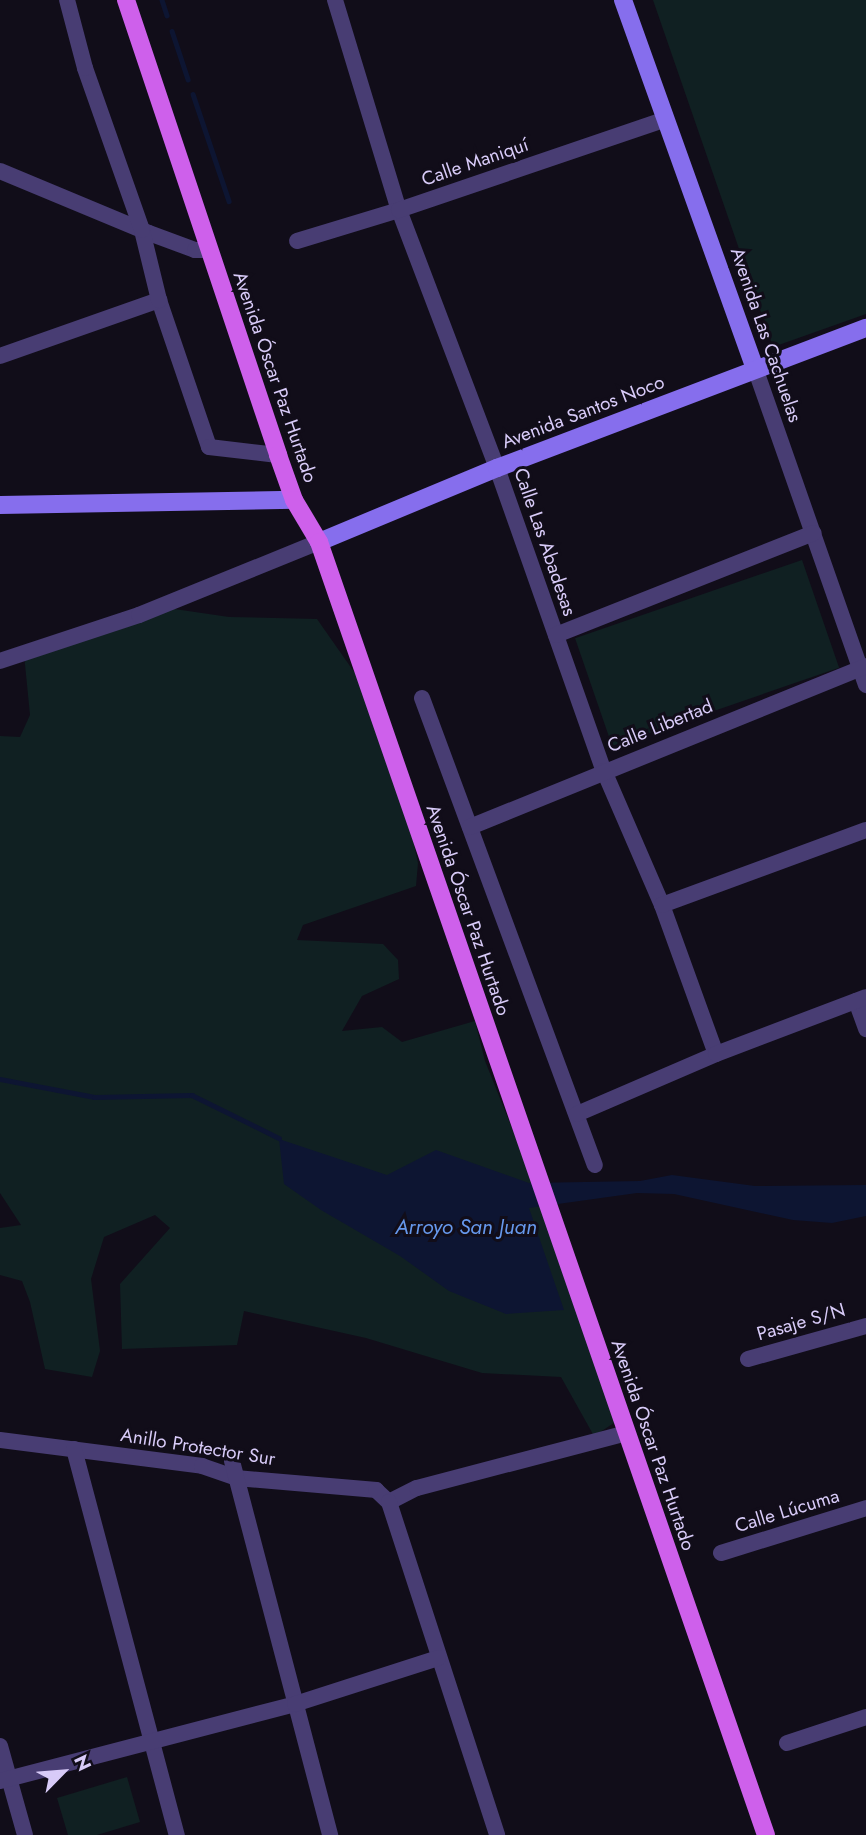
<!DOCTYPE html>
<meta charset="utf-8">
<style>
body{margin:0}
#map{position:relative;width:866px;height:1835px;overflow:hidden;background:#110d19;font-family:Jost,sans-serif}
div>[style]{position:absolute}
.green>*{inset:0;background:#102022;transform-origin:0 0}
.water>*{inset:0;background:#0d1532}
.stream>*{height:4.5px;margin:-2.25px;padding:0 2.25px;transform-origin:2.25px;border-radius:2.25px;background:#0d1532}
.street>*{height:16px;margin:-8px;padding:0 8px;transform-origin:8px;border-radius:8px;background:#483d73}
.secondary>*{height:18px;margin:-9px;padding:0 9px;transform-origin:9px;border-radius:9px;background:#866eed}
.primary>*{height:18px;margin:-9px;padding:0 9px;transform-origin:9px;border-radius:9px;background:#ce60eb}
span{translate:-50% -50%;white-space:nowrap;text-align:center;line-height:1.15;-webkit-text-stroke:6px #110d19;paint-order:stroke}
.street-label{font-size:19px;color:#d8cbf8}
.water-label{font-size:21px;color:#6698ec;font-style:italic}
.north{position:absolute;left:28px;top:1737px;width:70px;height:70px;-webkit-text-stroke:5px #110d19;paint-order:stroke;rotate:65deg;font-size:19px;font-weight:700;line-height:28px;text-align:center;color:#d8cbf8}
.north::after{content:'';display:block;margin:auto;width:24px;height:32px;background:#d8cbf8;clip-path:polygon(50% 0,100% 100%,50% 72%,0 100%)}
</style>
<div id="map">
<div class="green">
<div style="clip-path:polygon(653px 0,866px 0,866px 314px,773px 347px)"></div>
<div style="left:802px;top:560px;width:114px;height:240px;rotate:71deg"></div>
<div style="clip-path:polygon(154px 606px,229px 617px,317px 619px,359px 679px,405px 803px,418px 863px,416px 886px,303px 925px,297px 940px,383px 944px,398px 960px,399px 979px,362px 996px,342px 1031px,382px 1027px,402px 1042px,475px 1021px,485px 1061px,522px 1153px,617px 1421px,594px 1436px,561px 1377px,482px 1373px,366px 1338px,244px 1311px,237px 1345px,122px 1349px,120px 1284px,170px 1228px,155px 1215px,104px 1237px,91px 1279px,100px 1351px,92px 1377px,45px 1369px,30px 1302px,22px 1281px,0 1275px,0 1228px,21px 1225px,0 1193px,0 736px,20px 737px,30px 715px,24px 654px)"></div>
<div style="clip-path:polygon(127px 1777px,140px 1822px,97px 1835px,68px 1835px,57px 1798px)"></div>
</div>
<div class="water">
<div style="clip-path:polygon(279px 1139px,387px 1175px,436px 1150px,529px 1183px,640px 1181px,672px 1175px,755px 1186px,866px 1185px,866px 1216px,832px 1223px,793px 1220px,674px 1194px,637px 1193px,529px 1208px,564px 1310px,506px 1314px,449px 1291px,400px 1256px,321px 1210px,284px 1184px)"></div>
</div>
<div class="stream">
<div style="left:162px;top:0;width:16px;rotate:72deg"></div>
<div style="left:172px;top:31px;width:51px;rotate:71.6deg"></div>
<div style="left:193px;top:94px;width:113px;rotate:71.4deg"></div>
<div style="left:0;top:1079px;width:96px;rotate:10.8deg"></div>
<div style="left:94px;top:1097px;width:98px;rotate:-1.2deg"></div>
<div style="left:192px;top:1095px;width:97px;rotate:26.3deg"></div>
</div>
<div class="street">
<div style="left:335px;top:0;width:220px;rotate:73.1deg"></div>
<div style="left:399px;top:210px;width:276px;rotate:69.2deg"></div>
<div style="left:497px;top:468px;width:321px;rotate:70.6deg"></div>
<div style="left:604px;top:771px;width:146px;rotate:66.6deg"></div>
<div style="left:662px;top:905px;width:158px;rotate:70.1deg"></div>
<div style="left:0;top:171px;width:161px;rotate:22.6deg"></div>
<div style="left:149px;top:233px;width:49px;rotate:20.3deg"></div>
<div style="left:195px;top:250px;width:14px"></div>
<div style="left:297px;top:241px;width:107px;rotate:-16.9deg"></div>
<div style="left:399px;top:210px;width:282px;rotate:-18.8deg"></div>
<div style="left:159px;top:300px;width:155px;rotate:71.2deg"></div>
<div style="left:209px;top:447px;width:69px;rotate:6.6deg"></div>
<div style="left:0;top:356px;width:169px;rotate:-19.4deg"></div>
<div style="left:159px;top:300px;width:72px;rotate:-103.7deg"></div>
<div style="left:142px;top:230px;width:172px;rotate:-109.4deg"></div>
<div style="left:85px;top:68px;width:70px;rotate:-104.8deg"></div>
<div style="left:755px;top:368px;width:336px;rotate:70.7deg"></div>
<div style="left:556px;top:635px;width:277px;rotate:-21.6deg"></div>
<div style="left:0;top:661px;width:146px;rotate:-18.3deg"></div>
<div style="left:139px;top:615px;width:194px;rotate:-22.1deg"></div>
<div style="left:422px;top:698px;width:498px;rotate:69.7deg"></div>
<div style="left:470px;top:827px;width:427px;rotate:-22.1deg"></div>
<div style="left:662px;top:905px;width:217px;rotate:-20.2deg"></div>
<div style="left:856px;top:1001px;width:30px;rotate:70deg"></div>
<div style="left:577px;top:1114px;width:151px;rotate:-23.3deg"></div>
<div style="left:716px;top:1054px;width:160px;rotate:-20.8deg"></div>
<div style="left:748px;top:1359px;width:123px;rotate:-15.6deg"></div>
<div style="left:0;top:1440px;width:204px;rotate:7.3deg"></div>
<div style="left:202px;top:1466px;width:36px;rotate:19deg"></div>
<div style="left:236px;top:1478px;width:141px;rotate:4.9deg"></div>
<div style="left:376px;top:1490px;width:18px;rotate:43deg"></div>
<div style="left:389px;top:1502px;width:31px;rotate:-27deg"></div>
<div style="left:417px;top:1488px;width:216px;rotate:-14.7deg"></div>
<div style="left:74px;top:1449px;width:400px;rotate:75.1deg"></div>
<div style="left:232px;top:1461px;width:387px;rotate:75.3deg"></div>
<div style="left:389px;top:1502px;width:350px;rotate:72deg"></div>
<div style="left:721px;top:1553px;width:152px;rotate:-17.2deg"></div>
<div style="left:787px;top:1743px;width:83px;rotate:-18.2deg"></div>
<div style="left:0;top:1746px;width:92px;rotate:74.3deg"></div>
<div style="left:0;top:1781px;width:305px;rotate:-14.6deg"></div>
<div style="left:295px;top:1704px;width:150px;rotate:-17.8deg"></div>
</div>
<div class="secondary">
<div style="left:623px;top:0;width:391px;rotate:70.3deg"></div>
<div style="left:0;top:505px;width:294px;rotate:-1deg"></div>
<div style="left:319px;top:542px;width:193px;rotate:-22.6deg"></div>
<div style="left:497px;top:468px;width:395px;rotate:-20.8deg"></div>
</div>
<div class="primary">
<div style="left:126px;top:0;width:480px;rotate:71.5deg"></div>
<div style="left:278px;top:455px;width:48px;rotate:70.4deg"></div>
<div style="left:294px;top:500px;width:49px;rotate:59.2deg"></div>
<div style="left:319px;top:542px;width:1368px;rotate:70.93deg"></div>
</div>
<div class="street-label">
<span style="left:475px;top:162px;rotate:-19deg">Calle Maniquí</span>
<span style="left:766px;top:335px;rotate:71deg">Avenida Las Cachuelas</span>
<span style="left:275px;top:377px;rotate:71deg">Avenida Óscar Paz Hurtado</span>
<span style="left:583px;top:412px;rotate:-21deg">Avenida Santos Noco</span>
<span style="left:545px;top:542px;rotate:71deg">Calle Las Abadesas</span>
<span style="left:660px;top:726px;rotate:-22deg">Calle Libertad</span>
<span style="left:468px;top:910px;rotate:71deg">Avenida Óscar Paz Hurtado</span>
<span style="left:801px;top:1322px;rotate:-16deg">Pasaje S/N</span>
<span style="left:653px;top:1445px;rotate:71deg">Avenida Óscar Paz Hurtado</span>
<span style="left:198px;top:1447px;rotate:9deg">Anillo Protector Sur</span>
<span style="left:787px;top:1511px;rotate:-17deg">Calle Lúcuma</span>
</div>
<div class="water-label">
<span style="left:466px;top:1227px">Arroyo San Juan</span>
</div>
<div class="north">N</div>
</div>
